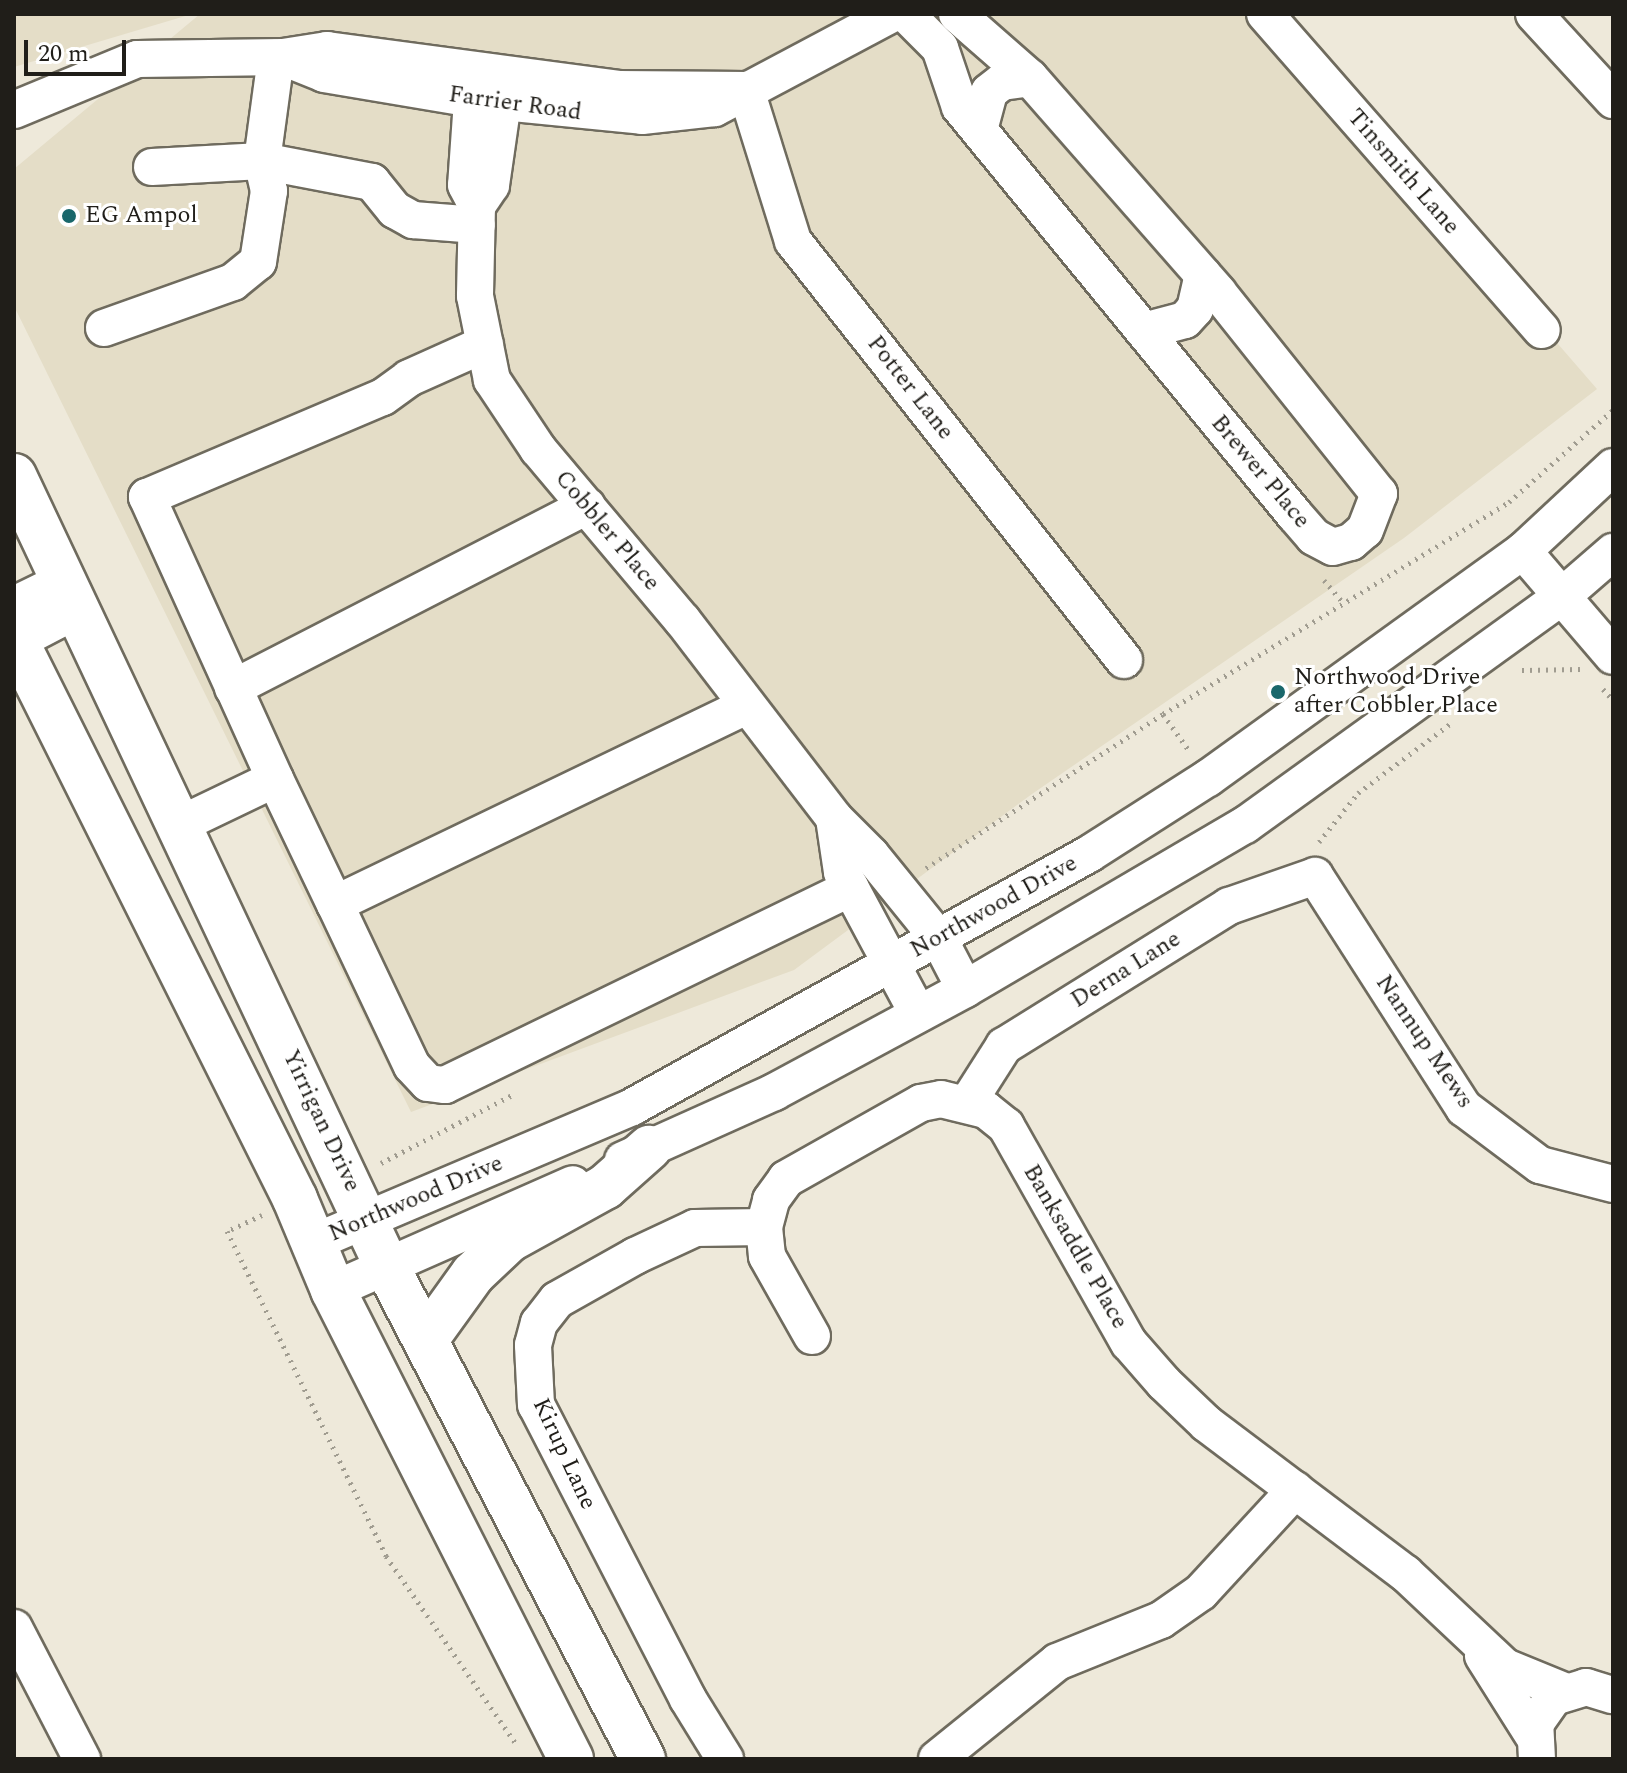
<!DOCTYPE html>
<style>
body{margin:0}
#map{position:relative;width:1627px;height:1773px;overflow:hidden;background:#eee9da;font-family:Spectral,serif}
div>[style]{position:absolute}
.built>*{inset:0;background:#e4ddc7}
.path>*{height:5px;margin-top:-2.5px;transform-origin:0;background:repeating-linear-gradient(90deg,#a09c90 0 2px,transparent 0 8px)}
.roads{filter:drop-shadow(2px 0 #6f6b5e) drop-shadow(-2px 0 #6f6b5e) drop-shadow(0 2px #6f6b5e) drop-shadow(0 -2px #6f6b5e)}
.minor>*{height:36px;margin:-18px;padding:0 18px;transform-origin:18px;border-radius:18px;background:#fff}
.major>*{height:44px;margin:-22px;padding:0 22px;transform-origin:22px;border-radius:22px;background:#fff}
.dots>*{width:22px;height:22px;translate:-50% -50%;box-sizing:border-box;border:4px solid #fff;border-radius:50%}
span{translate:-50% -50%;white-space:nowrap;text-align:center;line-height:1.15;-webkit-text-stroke:6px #fff;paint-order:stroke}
.street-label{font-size:24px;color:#201e19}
.poi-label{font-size:24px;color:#201e19}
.left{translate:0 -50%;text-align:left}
.frame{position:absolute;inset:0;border:16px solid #201e19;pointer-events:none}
.scale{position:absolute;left:24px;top:40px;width:102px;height:36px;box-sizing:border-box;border:4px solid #201e19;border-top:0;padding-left:10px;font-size:24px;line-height:28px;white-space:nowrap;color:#201e19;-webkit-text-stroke:6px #fff;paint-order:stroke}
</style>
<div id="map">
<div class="built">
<div style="clip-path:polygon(14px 14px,192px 14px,14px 67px)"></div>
<div style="clip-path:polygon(200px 14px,1272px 14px,1597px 389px,1404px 538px,1032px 794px,794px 970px,411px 1112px,14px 306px,14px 169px)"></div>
</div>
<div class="path">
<div style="left:1324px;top:580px;width:30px;rotate:50deg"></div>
<div style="left:1522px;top:670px;width:58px;rotate:-1deg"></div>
<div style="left:1603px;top:689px;width:15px;rotate:48deg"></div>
<div style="left:1163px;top:714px;width:43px;rotate:54.5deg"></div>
<div style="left:1319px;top:842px;width:63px;rotate:-51.5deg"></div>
<div style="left:1358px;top:793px;width:115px;rotate:-36.9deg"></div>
<div style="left:926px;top:868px;width:283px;rotate:-33deg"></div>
<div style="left:1163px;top:714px;width:406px;rotate:-31.5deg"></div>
<div style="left:1509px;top:502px;width:139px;rotate:-41.5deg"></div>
<div style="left:381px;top:1163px;width:150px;rotate:-27.4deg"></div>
<div style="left:262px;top:1215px;width:38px;rotate:155deg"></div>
<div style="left:227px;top:1231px;width:362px;rotate:63.9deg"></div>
<div style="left:386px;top:1556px;width:230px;rotate:55.3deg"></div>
</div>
<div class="roads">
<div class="minor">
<div style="left:906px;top:14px;width:48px;rotate:45deg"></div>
<div style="left:940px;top:48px;width:62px;rotate:71.3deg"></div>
<div style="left:960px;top:107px;width:527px;rotate:50.63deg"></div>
<div style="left:1294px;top:514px;width:30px;rotate:49deg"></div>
<div style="left:1314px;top:537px;width:21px;rotate:28deg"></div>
<div style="left:1333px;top:547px;width:19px;rotate:-16deg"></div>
<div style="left:1351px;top:542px;width:18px;rotate:-41deg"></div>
<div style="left:1365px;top:530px;width:39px;rotate:-69deg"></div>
<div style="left:1379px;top:494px;width:258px;rotate:-128.6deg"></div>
<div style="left:1218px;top:292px;width:285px;rotate:-131.3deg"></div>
<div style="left:1030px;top:78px;width:97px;rotate:-138.8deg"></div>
<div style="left:1265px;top:14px;width:420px;rotate:48.8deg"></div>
<div style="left:1534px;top:14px;width:117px;rotate:47.4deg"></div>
<div style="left:295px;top:62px;width:31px;rotate:22deg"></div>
<div style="left:324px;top:74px;width:151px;rotate:9.5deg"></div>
<div style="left:473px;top:99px;width:170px;rotate:5.7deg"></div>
<div style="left:642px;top:116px;width:73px;rotate:-6.3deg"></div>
<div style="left:715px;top:108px;width:200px;rotate:-28deg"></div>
<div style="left:474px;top:72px;width:113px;rotate:94deg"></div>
<div style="left:466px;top:185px;width:24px;rotate:62deg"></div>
<div style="left:477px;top:206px;width:90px;rotate:91.3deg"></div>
<div style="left:475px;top:296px;width:86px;rotate:78.6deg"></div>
<div style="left:492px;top:380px;width:83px;rotate:56.3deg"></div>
<div style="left:538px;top:449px;width:225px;rotate:49.9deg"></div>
<div style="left:683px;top:621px;width:248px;rotate:52.5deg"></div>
<div style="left:834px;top:818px;width:52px;rotate:45deg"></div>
<div style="left:871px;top:855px;width:108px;rotate:51deg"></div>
<div style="left:939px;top:939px;width:56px;rotate:62.5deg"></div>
<div style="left:746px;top:90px;width:158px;rotate:72.7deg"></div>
<div style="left:793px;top:241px;width:534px;rotate:51.69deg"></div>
<div style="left:14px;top:110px;width:133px;rotate:-22.5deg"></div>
<div style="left:137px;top:59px;width:146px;rotate:-0.8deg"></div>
<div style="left:283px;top:57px;width:45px;rotate:-9deg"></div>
<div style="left:327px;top:50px;width:294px;rotate:7.6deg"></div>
<div style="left:618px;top:89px;width:128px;rotate:0.4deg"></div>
<div style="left:979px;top:130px;width:39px;rotate:-75deg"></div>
<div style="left:989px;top:92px;width:16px;rotate:-38deg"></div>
<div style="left:1002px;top:82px;width:28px;rotate:-8deg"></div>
<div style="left:152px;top:167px;width:110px;rotate:-3.1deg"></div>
<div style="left:262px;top:161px;width:112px;rotate:10.8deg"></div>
<div style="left:372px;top:182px;width:36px;rotate:51deg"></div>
<div style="left:395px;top:210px;width:21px;rotate:29deg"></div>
<div style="left:413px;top:220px;width:64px;rotate:4.5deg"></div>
<div style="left:477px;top:206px;width:25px;rotate:-56deg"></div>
<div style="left:491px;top:185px;width:105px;rotate:-81.8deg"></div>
<div style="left:104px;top:328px;width:137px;rotate:-19.6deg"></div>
<div style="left:233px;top:282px;width:32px;rotate:-39deg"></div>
<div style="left:258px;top:262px;width:72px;rotate:-81.2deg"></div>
<div style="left:269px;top:191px;width:31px;rotate:-103deg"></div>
<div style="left:262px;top:161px;width:104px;rotate:-82.3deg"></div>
<div style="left:1144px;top:331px;width:42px;rotate:-15deg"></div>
<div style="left:1185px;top:320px;width:15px;rotate:-48deg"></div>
<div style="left:1195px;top:309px;width:35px;rotate:-77deg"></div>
<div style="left:1523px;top:551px;width:138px;rotate:49.4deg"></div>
<div style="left:14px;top:605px;width:57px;rotate:-26.1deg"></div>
<div style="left:14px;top:643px;width:73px;rotate:-27.6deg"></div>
<div style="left:233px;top:688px;width:398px;rotate:-27.2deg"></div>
<div style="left:275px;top:779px;width:310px;rotate:-114.4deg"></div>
<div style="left:147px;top:497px;width:256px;rotate:-23deg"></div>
<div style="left:383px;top:397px;width:32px;rotate:-36deg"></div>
<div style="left:409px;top:378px;width:83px;rotate:-24.1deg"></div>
<div style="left:834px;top:818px;width:55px;rotate:81.6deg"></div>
<div style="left:842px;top:872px;width:161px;rotate:61.8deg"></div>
<div style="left:181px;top:824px;width:104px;rotate:-25.6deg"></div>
<div style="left:275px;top:779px;width:139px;rotate:64.4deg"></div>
<div style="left:335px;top:904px;width:457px;rotate:-25.7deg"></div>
<div style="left:335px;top:904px;width:179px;rotate:64.6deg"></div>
<div style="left:412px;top:1066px;width:23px;rotate:47deg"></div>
<div style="left:428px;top:1083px;width:17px;rotate:7deg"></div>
<div style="left:445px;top:1085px;width:451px;rotate:-25.9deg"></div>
<div style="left:967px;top:1104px;width:69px;rotate:-57.5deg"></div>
<div style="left:1004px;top:1046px;width:265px;rotate:-31.9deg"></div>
<div style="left:1229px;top:906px;width:91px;rotate:-19.2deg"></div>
<div style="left:1315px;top:876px;width:276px;rotate:57.3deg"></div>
<div style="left:1464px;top:1108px;width:95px;rotate:36.9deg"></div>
<div style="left:1540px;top:1165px;width:75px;rotate:14.6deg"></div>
<div style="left:623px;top:1160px;width:166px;rotate:-24.2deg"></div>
<div style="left:774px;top:1092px;width:217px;rotate:-28.3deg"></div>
<div style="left:965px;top:989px;width:324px;rotate:-30.4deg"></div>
<div style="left:1245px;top:825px;width:390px;rotate:-35.8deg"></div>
<div style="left:1561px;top:597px;width:69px;rotate:-40.9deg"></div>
<div style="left:312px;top:1243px;width:348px;rotate:-23deg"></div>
<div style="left:632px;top:1107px;width:522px;rotate:-28.97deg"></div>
<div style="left:1089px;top:854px;width:141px;rotate:-32.6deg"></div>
<div style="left:1208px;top:778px;width:388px;rotate:-35.8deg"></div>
<div style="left:1523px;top:551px;width:123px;rotate:-43deg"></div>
<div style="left:333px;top:1290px;width:262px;rotate:-23.8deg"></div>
<div style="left:812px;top:1336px;width:92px;rotate:-119.4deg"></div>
<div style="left:767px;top:1256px;width:29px;rotate:-96deg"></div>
<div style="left:764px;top:1227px;width:28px;rotate:-75deg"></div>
<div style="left:771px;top:1200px;width:26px;rotate:-54deg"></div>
<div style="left:786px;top:1179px;width:155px;rotate:-29.4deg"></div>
<div style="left:921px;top:1103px;width:20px;rotate:-11deg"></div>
<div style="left:941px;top:1099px;width:46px;rotate:13.7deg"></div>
<div style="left:986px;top:1110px;width:26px;rotate:39deg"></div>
<div style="left:1006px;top:1126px;width:249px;rotate:60.5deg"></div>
<div style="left:1129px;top:1343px;width:53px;rotate:48.8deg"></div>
<div style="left:1164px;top:1383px;width:59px;rotate:43.6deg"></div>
<div style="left:1207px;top:1424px;width:248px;rotate:37deg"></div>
<div style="left:1405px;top:1573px;width:137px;rotate:43.2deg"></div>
<div style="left:1505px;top:1667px;width:64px;rotate:22.1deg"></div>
<div style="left:14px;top:1628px;width:148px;rotate:62.6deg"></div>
<div style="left:1483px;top:1656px;width:93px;rotate:57.7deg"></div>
<div style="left:725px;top:1759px;width:70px;rotate:-121.7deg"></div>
<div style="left:688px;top:1699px;width:331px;rotate:-117.3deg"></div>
<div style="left:536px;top:1405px;width:60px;rotate:-92.9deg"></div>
<div style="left:533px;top:1345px;width:23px;rotate:-75deg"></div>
<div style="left:539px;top:1323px;width:29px;rotate:-52deg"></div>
<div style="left:557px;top:1300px;width:90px;rotate:-29.4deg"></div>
<div style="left:635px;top:1256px;width:66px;rotate:-25deg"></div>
<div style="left:695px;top:1228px;width:69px;rotate:-0.8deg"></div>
<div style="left:937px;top:1759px;width:154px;rotate:-38.9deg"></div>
<div style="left:1057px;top:1662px;width:112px;rotate:-22deg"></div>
<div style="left:1161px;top:1620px;width:49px;rotate:-35deg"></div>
<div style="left:1201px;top:1592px;width:139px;rotate:-47.3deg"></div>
<div style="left:1537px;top:1759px;width:35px;rotate:-93deg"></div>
<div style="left:1535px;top:1724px;width:33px;rotate:-55deg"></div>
<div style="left:1554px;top:1697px;width:34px;rotate:-17deg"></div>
<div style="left:1586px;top:1687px;width:28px;rotate:17deg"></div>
</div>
<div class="major">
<div style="left:14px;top:476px;width:875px;rotate:64.75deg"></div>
<div style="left:387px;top:1267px;width:555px;rotate:62.51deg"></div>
<div style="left:14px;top:637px;width:628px;rotate:63.43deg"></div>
<div style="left:295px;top:1199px;width:99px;rotate:67.3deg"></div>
<div style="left:333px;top:1290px;width:526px;rotate:63.09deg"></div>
<div style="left:427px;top:1338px;width:79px;rotate:-54.3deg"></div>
<div style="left:473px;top:1274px;width:50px;rotate:-43.4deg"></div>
<div style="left:509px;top:1240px;width:110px;rotate:-28.9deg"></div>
<div style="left:605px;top:1187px;width:59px;rotate:-41.6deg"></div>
</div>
</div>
<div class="dots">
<div style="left:69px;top:216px;background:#19676b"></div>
<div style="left:1278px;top:692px;background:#19676b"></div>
</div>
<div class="street-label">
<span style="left:515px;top:104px;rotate:8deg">Farrier Road</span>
<span style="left:1403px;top:172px;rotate:49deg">Tinsmith Lane</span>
<span style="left:910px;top:388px;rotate:52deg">Potter Lane</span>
<span style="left:1260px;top:472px;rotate:50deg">Brewer Place</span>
<span style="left:607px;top:531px;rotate:50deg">Cobbler Place</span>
<span style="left:994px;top:907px;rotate:-29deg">Northwood Drive</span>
<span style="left:1126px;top:970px;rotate:-32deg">Derna Lane</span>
<span style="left:1424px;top:1042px;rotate:56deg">Nannup Mews</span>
<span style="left:321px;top:1121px;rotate:65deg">Yirrigan Drive</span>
<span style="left:416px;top:1199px;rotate:-23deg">Northwood Drive</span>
<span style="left:1075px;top:1247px;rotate:60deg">Banksaddle Place</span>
<span style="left:564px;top:1454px;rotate:65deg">Kirup Lane</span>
</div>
<div class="poi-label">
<span class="left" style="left:85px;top:216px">EG Ampol</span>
<span class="left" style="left:1294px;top:692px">Northwood Drive<br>after Cobbler Place</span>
</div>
<div class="frame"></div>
<div class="scale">20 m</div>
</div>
